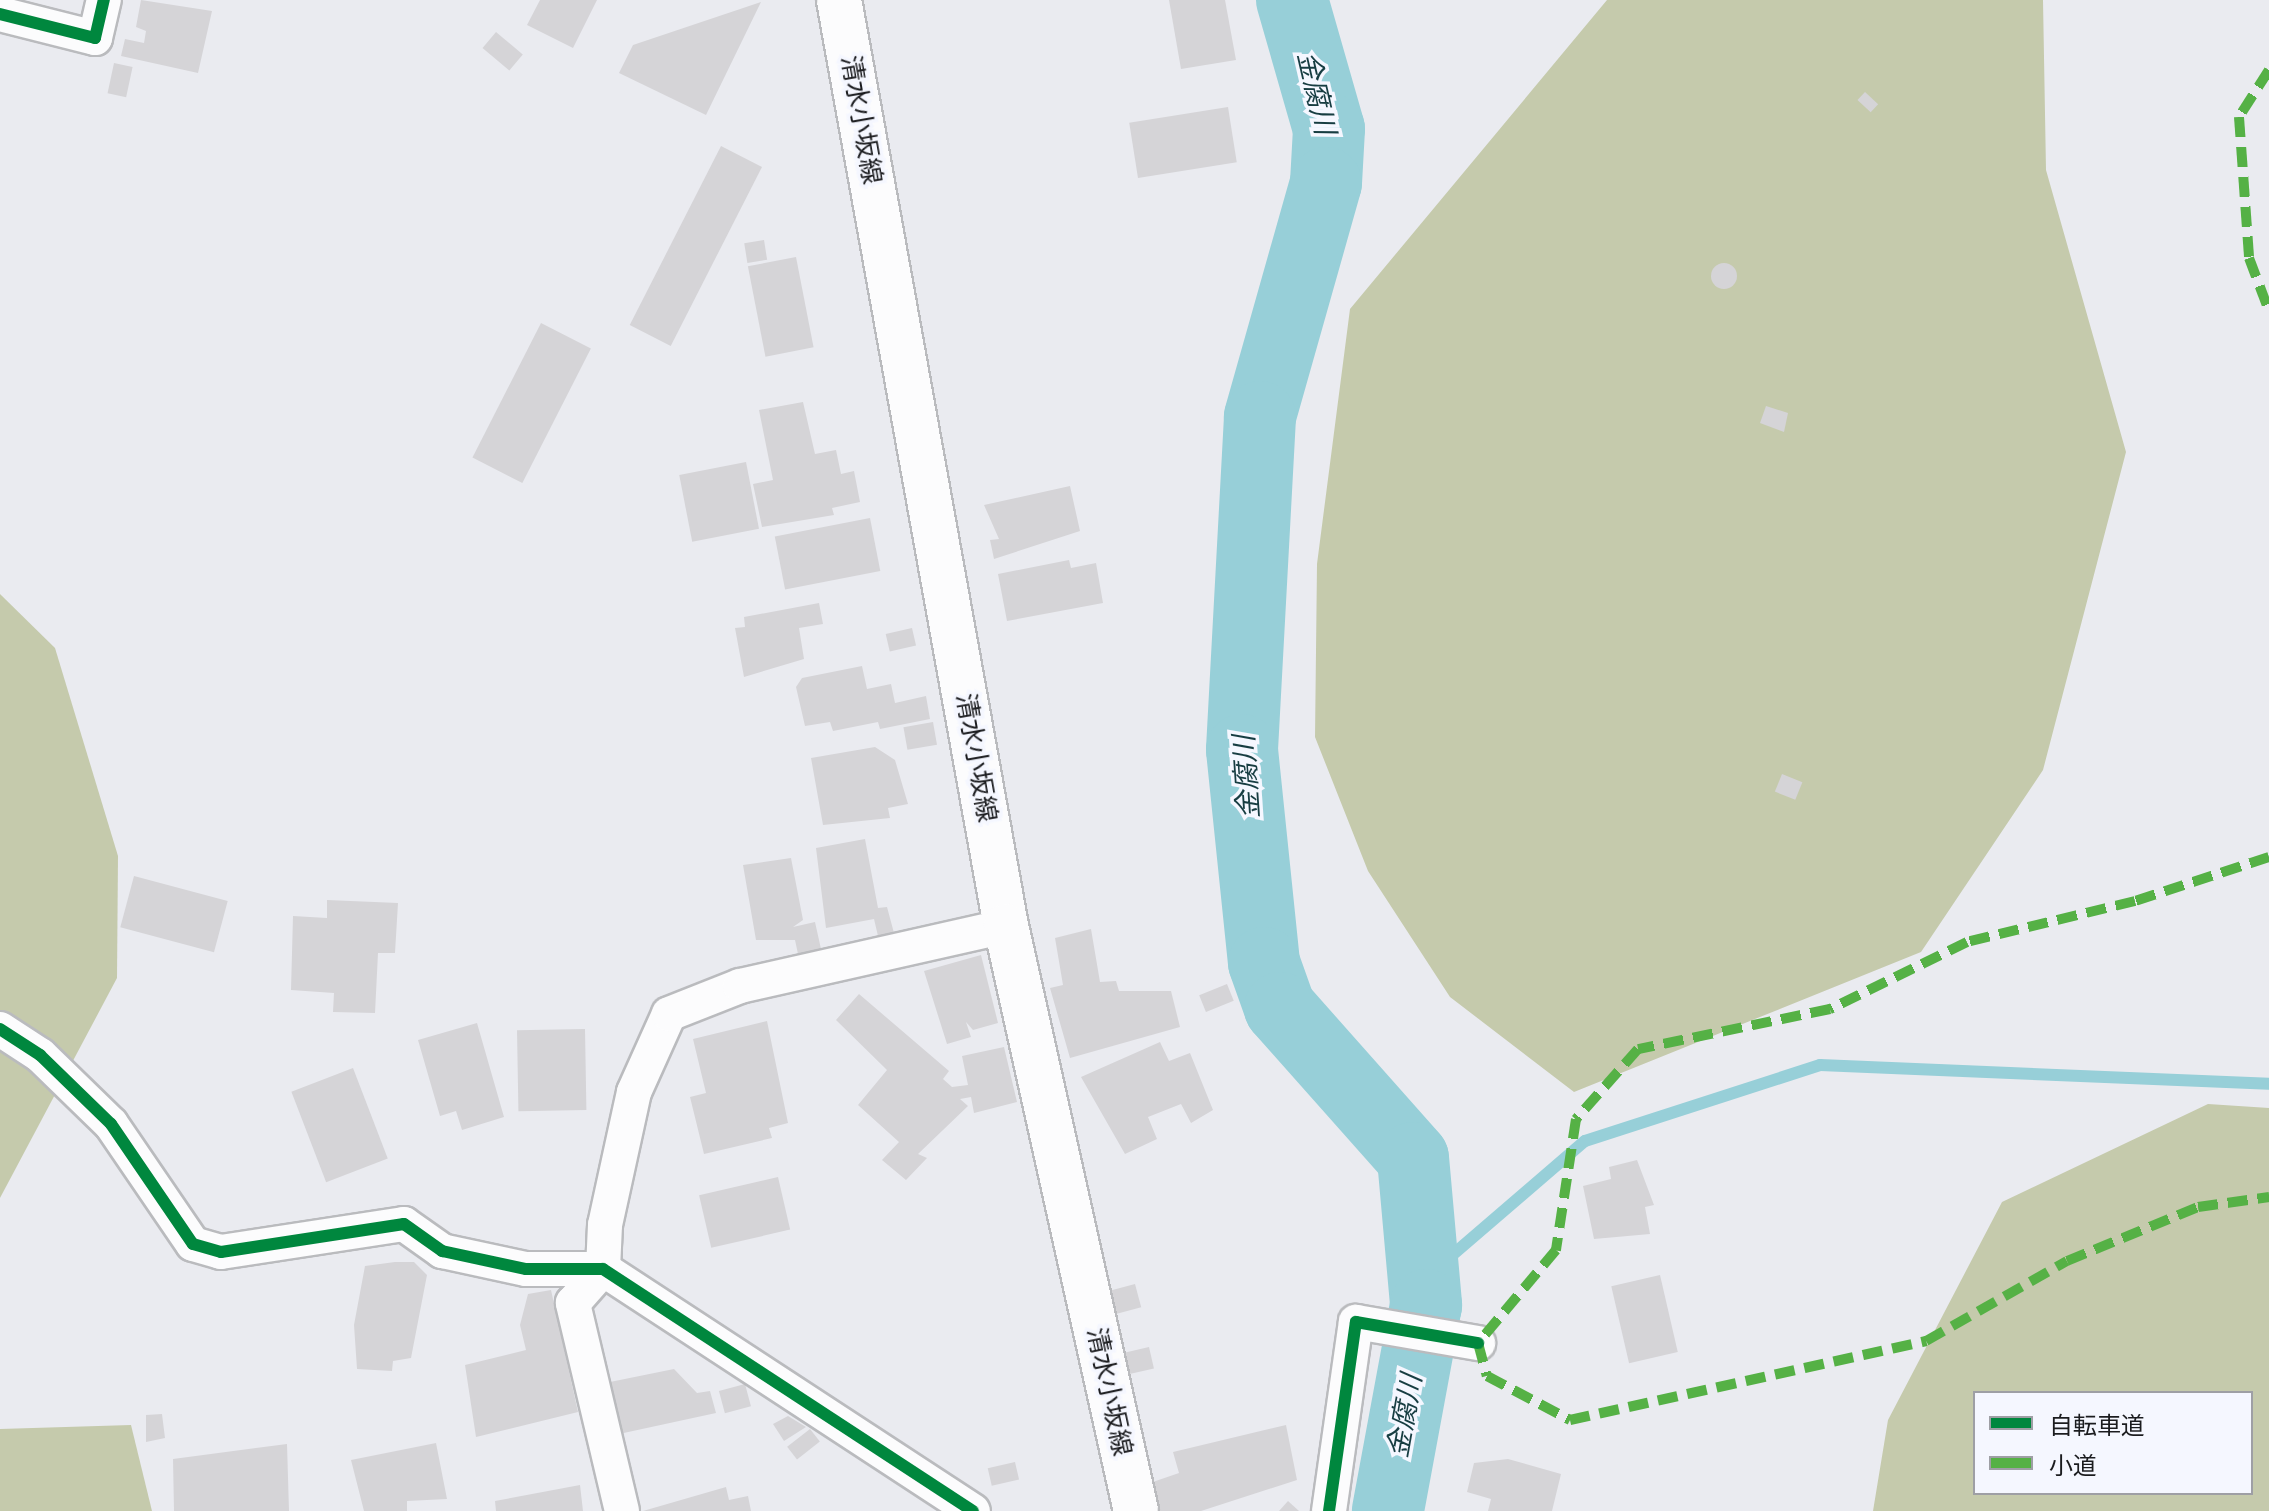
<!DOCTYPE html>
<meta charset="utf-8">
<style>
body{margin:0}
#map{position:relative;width:2269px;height:1511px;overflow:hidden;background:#eaebf0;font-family:"Varela Round","Noto Sans JP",sans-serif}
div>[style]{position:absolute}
.forest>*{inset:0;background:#c5caac}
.stream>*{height:12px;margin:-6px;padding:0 6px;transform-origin:6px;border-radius:6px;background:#97cfd8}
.river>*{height:72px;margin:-36px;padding:0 36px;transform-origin:36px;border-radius:36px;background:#97cfd8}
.building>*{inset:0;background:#d5d4d7;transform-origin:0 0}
.round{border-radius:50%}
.roads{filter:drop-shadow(2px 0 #babbbe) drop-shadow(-2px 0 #babbbe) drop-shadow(0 2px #babbbe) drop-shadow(0 -2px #babbbe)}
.street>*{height:34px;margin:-17px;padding:0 17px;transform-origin:17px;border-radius:17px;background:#fcfcfd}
.secondary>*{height:44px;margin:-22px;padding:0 22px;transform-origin:22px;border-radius:22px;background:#fcfcfd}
.quiet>*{height:10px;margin-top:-5px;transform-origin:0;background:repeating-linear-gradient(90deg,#55b145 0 20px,transparent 0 30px)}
.cycleway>*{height:12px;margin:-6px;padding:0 6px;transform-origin:6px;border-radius:6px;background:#00873e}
span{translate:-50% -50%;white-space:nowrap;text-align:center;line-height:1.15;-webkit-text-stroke:7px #f5f7ff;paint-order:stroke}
.street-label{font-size:26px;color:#1b1c1f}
.water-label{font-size:28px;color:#173d42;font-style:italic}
.legend{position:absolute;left:1973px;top:1391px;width:280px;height:104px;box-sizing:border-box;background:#f5f7ff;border:2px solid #9e9fa5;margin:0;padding:10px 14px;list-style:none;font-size:24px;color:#1b1c1f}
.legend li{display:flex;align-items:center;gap:16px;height:40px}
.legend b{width:40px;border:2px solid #9e9fa5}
</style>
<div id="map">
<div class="forest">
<div style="clip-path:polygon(1607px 0,2043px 0,2046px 170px,2126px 452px,2043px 770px,1921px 952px,1574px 1092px,1450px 997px,1368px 871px,1315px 737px,1317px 564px,1350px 309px)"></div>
<div style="clip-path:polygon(0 594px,55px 648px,118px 856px,117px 978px,0 1198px)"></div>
<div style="clip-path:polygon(evenodd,2208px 1104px,2269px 1108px,2269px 1511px,1873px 1511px,1888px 1420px,2002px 1202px,2208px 1104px,1975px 1393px,2251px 1393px,2251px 1493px,1975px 1493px,1975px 1393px)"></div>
<div style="clip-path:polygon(131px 1425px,152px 1511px,0 1511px,0 1429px)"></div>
</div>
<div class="stream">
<div style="left:1424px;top:1244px;width:27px;rotate:45deg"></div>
<div style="left:1443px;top:1263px;width:187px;rotate:-40.7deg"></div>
<div style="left:1585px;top:1141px;width:247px;rotate:-17.9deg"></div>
<div style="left:1820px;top:1065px;width:449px;rotate:2.4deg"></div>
</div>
<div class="river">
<div style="left:1292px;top:0;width:134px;rotate:74deg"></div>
<div style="left:1329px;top:129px;width:54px;rotate:93.2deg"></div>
<div style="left:1326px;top:183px;width:243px;rotate:105.8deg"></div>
<div style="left:1260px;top:417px;width:333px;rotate:93.1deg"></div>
<div style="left:1242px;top:750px;width:214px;rotate:84.1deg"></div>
<div style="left:1264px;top:963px;width:48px;rotate:70.4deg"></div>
<div style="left:1280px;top:1008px;width:200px;rotate:48.4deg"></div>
<div style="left:1413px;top:1158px;width:148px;rotate:84.9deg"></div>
<div style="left:1426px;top:1305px;width:209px;rotate:100.5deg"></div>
</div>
<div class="building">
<div style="clip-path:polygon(141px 0,212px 11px,198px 73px,121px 56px,125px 39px,144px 43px,146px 31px,136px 27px)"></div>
<div style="clip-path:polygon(540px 0,597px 0,573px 48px,527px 25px)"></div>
<div style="clip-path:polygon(1169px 0,1225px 0,1236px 60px,1181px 69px)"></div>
<div style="clip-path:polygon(761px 2px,706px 115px,619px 73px,633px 45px)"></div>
<div style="left:496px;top:32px;width:35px;height:21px;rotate:40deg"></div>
<div style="left:114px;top:63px;width:19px;height:31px;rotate:12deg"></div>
<div style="left:1865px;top:92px;width:18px;height:11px;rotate:43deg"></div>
<div style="left:1228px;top:107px;width:56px;height:100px;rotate:81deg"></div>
<div style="left:721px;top:146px;width:46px;height:201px;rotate:27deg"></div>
<div style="left:764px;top:240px;width:20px;height:20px;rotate:81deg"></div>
<div style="left:796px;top:257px;width:92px;height:49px;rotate:79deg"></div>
<div class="round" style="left:1711px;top:263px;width:26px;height:26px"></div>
<div style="left:541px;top:323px;width:56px;height:151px;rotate:27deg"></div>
<div style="clip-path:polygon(803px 402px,815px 454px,836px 450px,841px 474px,854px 471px,860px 502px,832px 508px,834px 515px,762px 527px,753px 484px,773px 480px,759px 410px)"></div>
<div style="clip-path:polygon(1766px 406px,1788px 413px,1784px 432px,1760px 423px)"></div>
<div style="left:746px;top:462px;width:68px;height:68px;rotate:79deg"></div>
<div style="clip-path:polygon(1070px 486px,1080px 531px,994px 559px,990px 540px,999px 539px,984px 505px)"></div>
<div style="left:870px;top:518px;width:54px;height:97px;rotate:79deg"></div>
<div style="clip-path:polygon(1069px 560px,1071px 568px,1096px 563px,1103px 603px,1007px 621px,998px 574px)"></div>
<div style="clip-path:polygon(819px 603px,823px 624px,799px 628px,804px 659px,744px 677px,735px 628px,745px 627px,744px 617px)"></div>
<div style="left:912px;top:628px;width:18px;height:27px;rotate:77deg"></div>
<div style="clip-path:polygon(862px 666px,867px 689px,891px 684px,895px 703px,926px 696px,930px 719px,880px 729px,878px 722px,833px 731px,830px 722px,805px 726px,796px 687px,802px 678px)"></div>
<div style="left:933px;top:722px;width:23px;height:30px;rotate:80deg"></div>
<div style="clip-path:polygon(875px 747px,895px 760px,908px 804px,888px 808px,890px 818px,823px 825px,811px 758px)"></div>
<div style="left:1782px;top:774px;width:22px;height:19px;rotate:22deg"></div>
<div style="clip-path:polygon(865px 839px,878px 908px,887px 907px,894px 933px,878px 936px,874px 919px,826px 928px,816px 848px)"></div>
<div style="clip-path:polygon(791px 858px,803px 920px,793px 927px,815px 922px,821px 949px,798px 954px,795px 940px,756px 940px,743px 865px)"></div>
<div style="left:134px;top:876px;width:97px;height:53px;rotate:15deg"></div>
<div style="clip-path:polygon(327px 900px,398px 903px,395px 953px,378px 953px,375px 1013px,333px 1012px,334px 993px,291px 990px,293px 916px,327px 918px)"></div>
<div style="clip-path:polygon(1091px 929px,1100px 982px,1116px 981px,1119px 991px,1171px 991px,1180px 1027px,1070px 1058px,1050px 988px,1063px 985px,1055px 938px)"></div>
<div style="clip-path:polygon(981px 955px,998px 1023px,973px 1030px,966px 1022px,971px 1037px,947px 1044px,924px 971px)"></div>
<div style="left:1227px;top:984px;width:18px;height:30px;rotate:68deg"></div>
<div style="clip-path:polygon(859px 994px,949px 1071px,943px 1079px,952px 1087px,968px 1085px,962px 1056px,1004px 1047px,1017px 1102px,974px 1113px,971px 1097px,960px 1099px,968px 1106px,918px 1154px,927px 1158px,906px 1180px,882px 1160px,899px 1142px,858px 1105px,887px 1070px,836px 1020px)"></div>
<div style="clip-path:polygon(767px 1021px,788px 1123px,769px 1128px,772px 1138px,704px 1154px,690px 1097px,706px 1093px,693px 1039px)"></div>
<div style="clip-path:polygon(477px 1023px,504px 1117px,462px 1130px,456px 1111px,440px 1116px,418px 1040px)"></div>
<div style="left:585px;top:1029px;width:81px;height:68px;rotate:89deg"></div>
<div style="clip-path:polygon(1160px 1042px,1169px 1061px,1190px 1053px,1213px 1110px,1191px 1123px,1181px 1104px,1148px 1117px,1157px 1139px,1125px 1154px,1081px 1077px)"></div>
<div style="left:353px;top:1068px;width:97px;height:66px;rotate:69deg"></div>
<div style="clip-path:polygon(1637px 1160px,1654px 1205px,1645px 1207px,1650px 1234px,1594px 1239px,1583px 1186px,1611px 1179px,1609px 1167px)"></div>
<div style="left:778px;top:1177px;width:54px;height:81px;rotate:77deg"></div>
<div style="clip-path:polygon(395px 1262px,414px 1262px,427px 1275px,411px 1358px,393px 1361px,392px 1371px,357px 1369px,354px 1325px,365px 1266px)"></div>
<div style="left:1660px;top:1275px;width:79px;height:50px;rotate:77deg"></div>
<div style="left:1135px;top:1284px;width:24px;height:32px;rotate:75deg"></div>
<div style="clip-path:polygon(551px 1290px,578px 1412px,476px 1437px,465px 1365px,526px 1350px,520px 1325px,528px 1294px)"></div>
<div style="left:1149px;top:1347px;width:22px;height:33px;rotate:77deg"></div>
<div style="clip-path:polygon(674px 1369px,697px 1393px,710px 1391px,716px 1413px,619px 1434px,610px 1382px)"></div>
<div style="left:745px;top:1384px;width:23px;height:27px;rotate:75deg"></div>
<div style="clip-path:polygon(162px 1414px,165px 1438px,146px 1442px,146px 1415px)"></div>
<div style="clip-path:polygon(788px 1416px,806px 1427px,784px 1441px,773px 1424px)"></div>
<div style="clip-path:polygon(1286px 1425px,1297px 1480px,1201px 1511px,1154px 1511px,1147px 1484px,1179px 1473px,1173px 1452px)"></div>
<div style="left:810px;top:1429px;width:16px;height:29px;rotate:52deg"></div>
<div style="clip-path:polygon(436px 1443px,447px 1499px,407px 1501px,407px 1511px,364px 1511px,351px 1460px)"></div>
<div style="clip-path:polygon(287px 1444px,289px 1511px,174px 1511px,173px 1459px)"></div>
<div style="clip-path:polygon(1508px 1459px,1561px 1474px,1552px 1511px,1488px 1511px,1491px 1499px,1467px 1492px,1474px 1463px)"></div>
<div style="left:1015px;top:1462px;width:18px;height:28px;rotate:77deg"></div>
<div style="clip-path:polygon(580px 1485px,583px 1511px,496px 1511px,495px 1501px)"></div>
<div style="clip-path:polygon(726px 1487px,729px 1500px,748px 1496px,751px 1511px,643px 1511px)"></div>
<div style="clip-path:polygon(1288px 1501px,1299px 1511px,1279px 1511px)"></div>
</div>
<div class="roads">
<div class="street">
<div style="left:0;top:14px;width:98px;rotate:14.2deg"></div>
<div style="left:95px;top:38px;width:39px;rotate:-77deg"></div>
<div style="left:0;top:1029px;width:48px;rotate:33deg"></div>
<div style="left:40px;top:1055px;width:99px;rotate:44.2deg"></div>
<div style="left:111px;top:1124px;width:145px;rotate:55.7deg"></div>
<div style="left:193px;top:1244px;width:29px;rotate:16deg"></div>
<div style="left:221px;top:1252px;width:185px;rotate:-8.7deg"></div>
<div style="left:404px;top:1224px;width:47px;rotate:35.4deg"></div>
<div style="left:442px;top:1251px;width:86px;rotate:12.1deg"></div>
<div style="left:526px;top:1269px;width:77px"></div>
<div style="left:603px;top:1269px;width:442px;rotate:33.2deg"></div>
<div style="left:622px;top:1511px;width:214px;rotate:-103.3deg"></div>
<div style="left:573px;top:1303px;width:45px;rotate:-48.6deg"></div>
<div style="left:603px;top:1269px;width:44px;rotate:-87.4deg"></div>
<div style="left:605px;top:1225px;width:136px;rotate:-77.7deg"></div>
<div style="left:634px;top:1092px;width:85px;rotate:-65.8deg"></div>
<div style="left:669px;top:1014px;width:76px;rotate:-21.5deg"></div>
<div style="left:740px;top:986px;width:273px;rotate:-12.7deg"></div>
<div style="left:1329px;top:1511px;width:191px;rotate:-81.9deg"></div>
<div style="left:1356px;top:1322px;width:124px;rotate:9.8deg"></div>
</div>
<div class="secondary">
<div style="left:839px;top:0;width:941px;rotate:79.78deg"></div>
<div style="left:1006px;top:926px;width:599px;rotate:77.47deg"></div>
</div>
</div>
<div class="quiet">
<div style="left:2269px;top:70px;width:56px;rotate:122.6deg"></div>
<div style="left:2239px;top:117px;width:141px;rotate:85.9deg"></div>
<div style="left:2249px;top:258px;width:57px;rotate:69.3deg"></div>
<div style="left:2269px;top:857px;width:141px;rotate:161.8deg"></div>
<div style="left:2135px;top:901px;width:173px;rotate:166.3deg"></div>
<div style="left:1967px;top:942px;width:153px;rotate:153.9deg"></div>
<div style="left:1830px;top:1009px;width:196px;rotate:168.2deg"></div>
<div style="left:1638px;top:1049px;width:94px;rotate:131.5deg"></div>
<div style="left:1576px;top:1119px;width:133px;rotate:98.7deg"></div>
<div style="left:1556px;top:1250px;width:121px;rotate:130deg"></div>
<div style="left:1478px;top:1343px;width:34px;rotate:75deg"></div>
<div style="left:1487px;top:1376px;width:94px;rotate:27.9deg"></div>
<div style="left:1570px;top:1420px;width:365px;rotate:-12.5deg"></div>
<div style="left:1926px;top:1341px;width:162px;rotate:-29.6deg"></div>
<div style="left:2067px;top:1261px;width:142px;rotate:-22.4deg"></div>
<div style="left:2198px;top:1207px;width:72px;rotate:-8deg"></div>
</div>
<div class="cycleway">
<div style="left:0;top:14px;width:98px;rotate:14.2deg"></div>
<div style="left:95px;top:38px;width:39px;rotate:-77deg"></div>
<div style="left:0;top:1029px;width:48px;rotate:33deg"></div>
<div style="left:40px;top:1055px;width:99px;rotate:44.2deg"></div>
<div style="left:111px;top:1124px;width:145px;rotate:55.7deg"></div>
<div style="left:193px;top:1244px;width:29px;rotate:16deg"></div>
<div style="left:221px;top:1252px;width:185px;rotate:-8.7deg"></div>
<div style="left:404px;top:1224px;width:47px;rotate:35.4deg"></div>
<div style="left:442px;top:1251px;width:86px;rotate:12.1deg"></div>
<div style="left:526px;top:1269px;width:77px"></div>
<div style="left:603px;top:1269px;width:442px;rotate:33.2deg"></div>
<div style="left:1329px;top:1511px;width:191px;rotate:-81.9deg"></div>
<div style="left:1356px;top:1322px;width:124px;rotate:9.8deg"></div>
</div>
<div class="street-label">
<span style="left:861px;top:120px;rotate:80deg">清水小坂線</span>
<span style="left:976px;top:758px;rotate:80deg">清水小坂線</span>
<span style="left:1109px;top:1392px;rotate:78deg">清水小坂線</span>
</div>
<div class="water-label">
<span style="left:1316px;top:93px;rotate:77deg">金腐川</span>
<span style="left:1247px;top:777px;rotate:-94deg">金腐川</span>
<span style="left:1405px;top:1416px;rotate:-80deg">金腐川</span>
</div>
<ul class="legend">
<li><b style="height:10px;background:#00873e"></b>自転車道</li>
<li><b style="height:10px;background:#55b145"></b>小道</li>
</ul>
</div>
